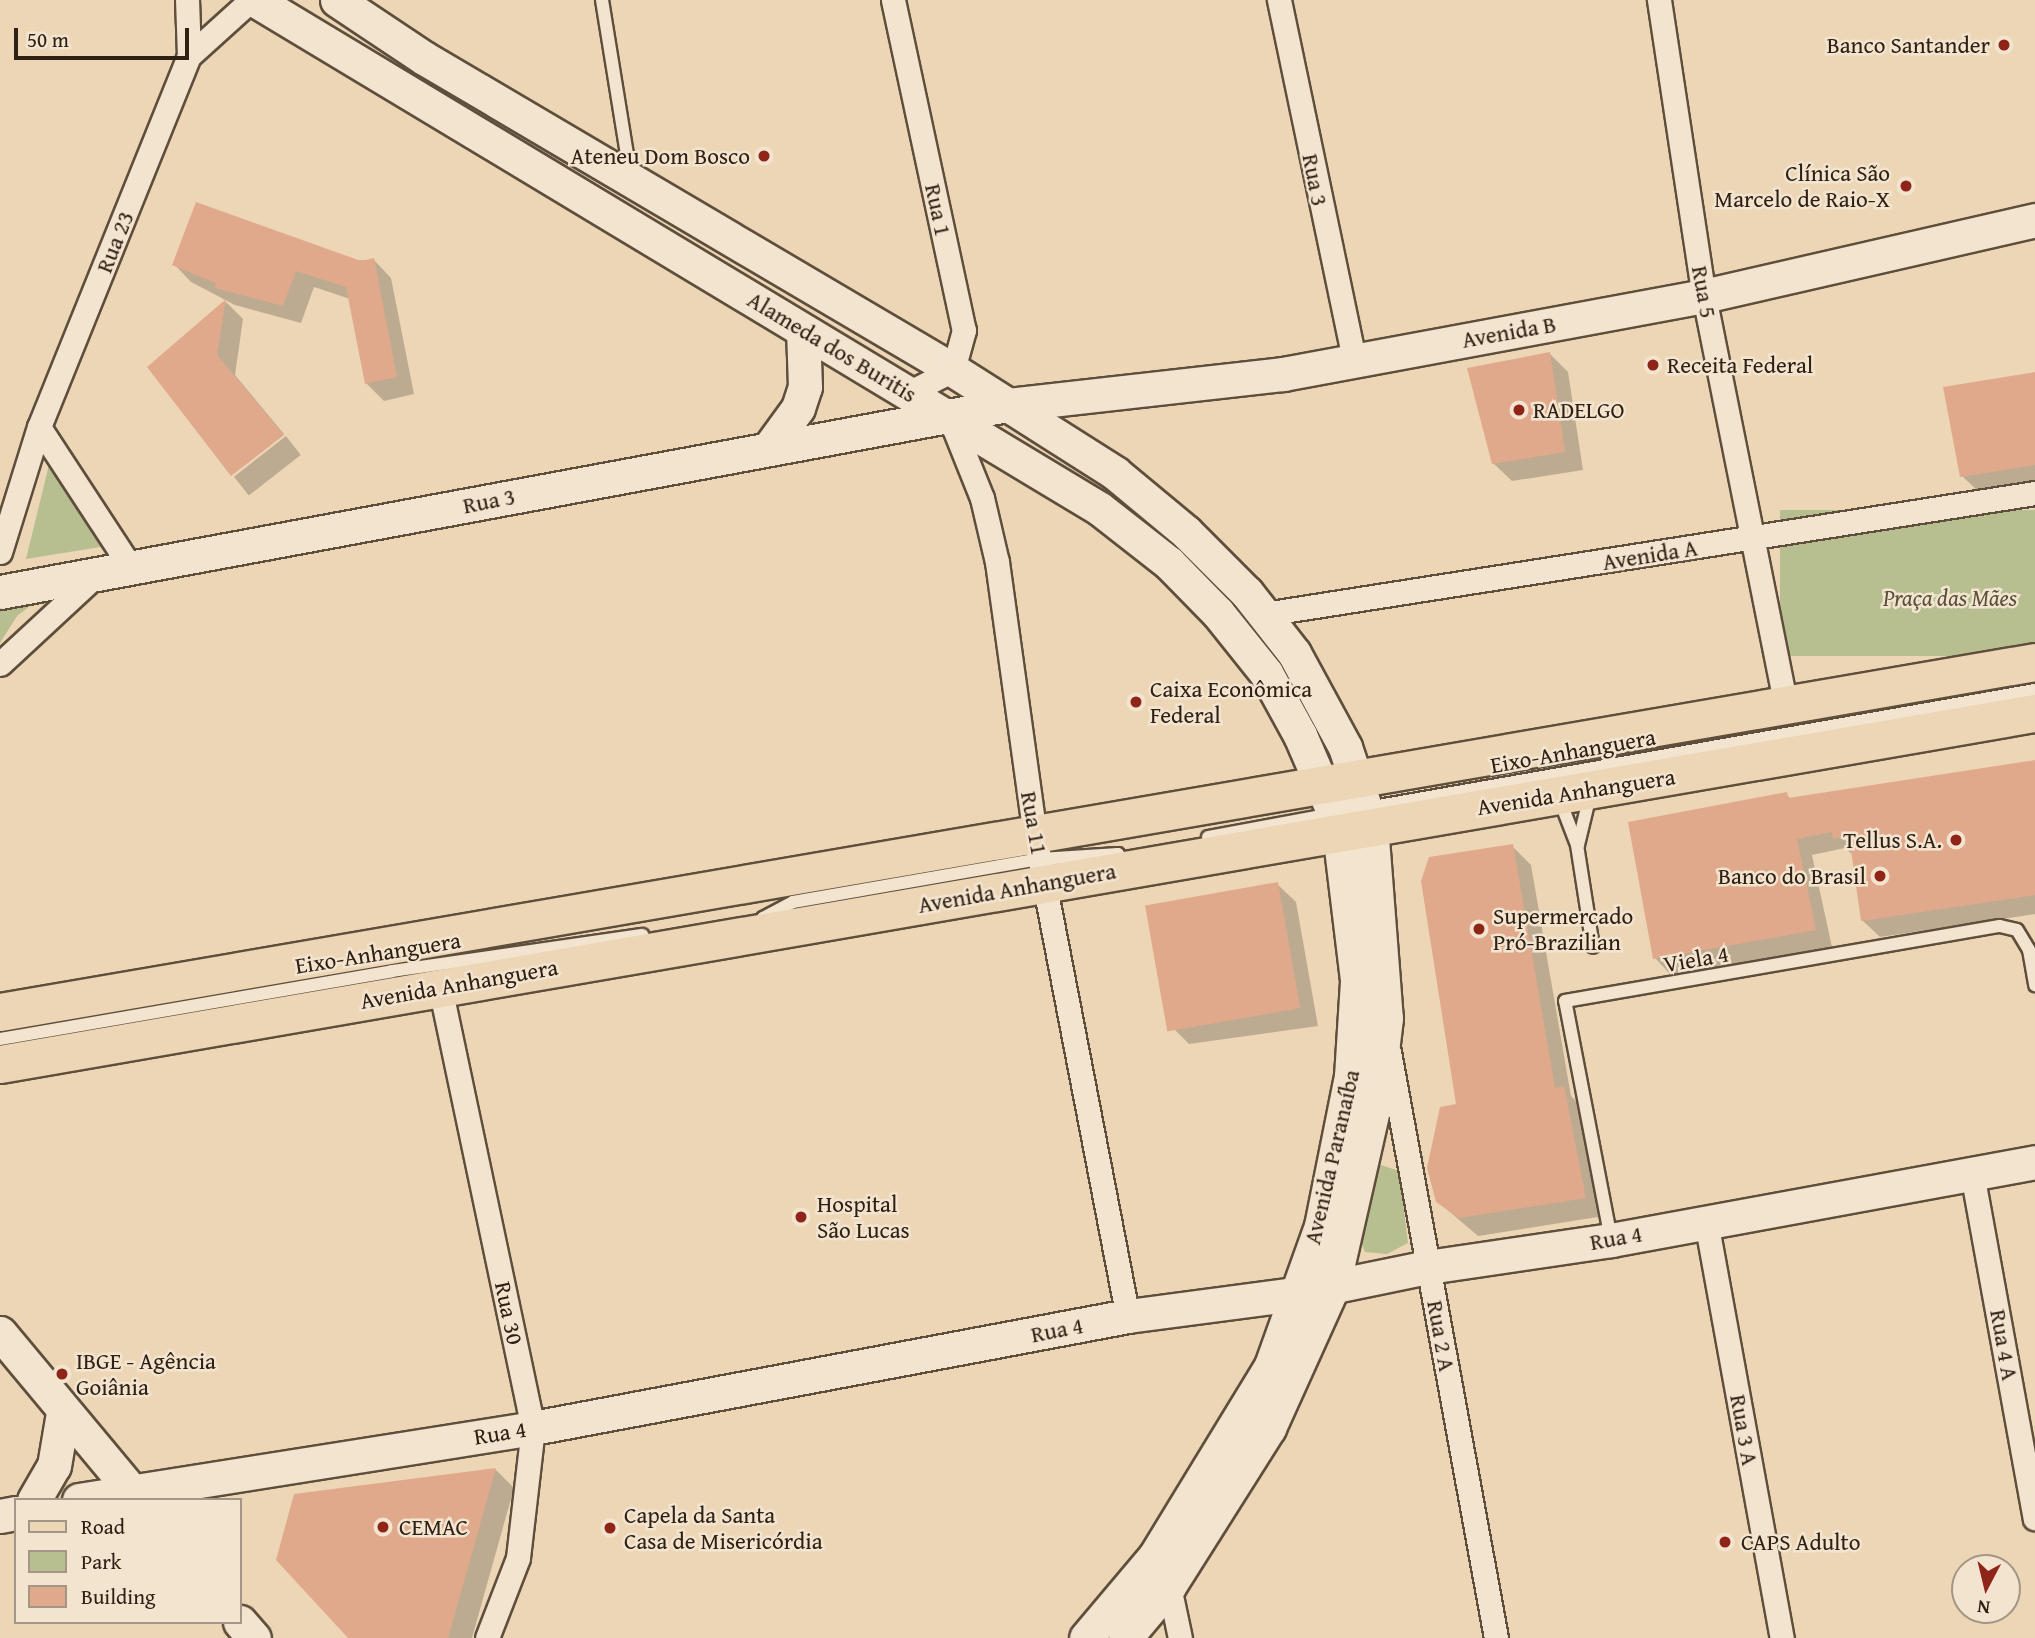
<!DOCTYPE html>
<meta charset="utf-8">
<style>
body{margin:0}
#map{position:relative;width:2035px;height:1638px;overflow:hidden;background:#edd6b6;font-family:"Gentium Book Plus",serif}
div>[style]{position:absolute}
.green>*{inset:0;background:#b7be8f;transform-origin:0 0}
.shadow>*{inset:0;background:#0003;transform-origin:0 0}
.building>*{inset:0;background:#e1a98b;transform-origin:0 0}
.roads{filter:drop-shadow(2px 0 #5e4e3b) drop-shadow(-2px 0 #5e4e3b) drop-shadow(0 2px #5e4e3b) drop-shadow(0 -2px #5e4e3b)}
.lane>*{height:12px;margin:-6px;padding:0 6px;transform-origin:6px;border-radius:6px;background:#f3e4d0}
.street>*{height:23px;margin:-11.5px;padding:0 11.5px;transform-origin:11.5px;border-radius:11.5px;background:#f3e4d0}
.secondary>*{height:33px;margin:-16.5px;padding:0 16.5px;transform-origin:16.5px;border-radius:16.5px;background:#f3e4d0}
.primary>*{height:37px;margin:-18.5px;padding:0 18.5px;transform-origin:18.5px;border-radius:18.5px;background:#edd6b6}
.dots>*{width:19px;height:19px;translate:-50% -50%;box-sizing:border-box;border:4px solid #f3e4d0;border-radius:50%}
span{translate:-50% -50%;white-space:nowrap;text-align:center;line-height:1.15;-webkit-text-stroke:5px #f3e4d0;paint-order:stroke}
.poi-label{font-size:23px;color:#2e2012}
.right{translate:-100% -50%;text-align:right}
.left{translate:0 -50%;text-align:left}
.street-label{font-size:23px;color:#2e2012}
.park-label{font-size:23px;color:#574f38;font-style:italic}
.legend{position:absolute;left:14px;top:1498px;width:228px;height:126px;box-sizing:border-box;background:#f3e4d0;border:2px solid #a49684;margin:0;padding:9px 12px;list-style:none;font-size:21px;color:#2e2012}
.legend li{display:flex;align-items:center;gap:14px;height:35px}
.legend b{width:35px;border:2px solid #a49684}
.north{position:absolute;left:1951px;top:1554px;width:70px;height:70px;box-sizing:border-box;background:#f3e4d0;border:2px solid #a49684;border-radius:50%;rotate:187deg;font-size:19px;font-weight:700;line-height:28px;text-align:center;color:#2e2012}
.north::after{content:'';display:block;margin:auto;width:24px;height:32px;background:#8f2418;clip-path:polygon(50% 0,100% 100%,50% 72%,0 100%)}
.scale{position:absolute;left:14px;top:28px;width:175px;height:32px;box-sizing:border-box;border:4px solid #2e2012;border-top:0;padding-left:9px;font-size:21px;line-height:24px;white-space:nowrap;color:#2e2012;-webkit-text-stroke:5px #f3e4d0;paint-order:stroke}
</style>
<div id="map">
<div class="green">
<div style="clip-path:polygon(57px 432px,131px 542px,26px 559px)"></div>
<div style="left:2035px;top:510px;width:146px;height:255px;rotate:90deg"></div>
<div style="clip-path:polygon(58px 598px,30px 606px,17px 616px,0 643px,0 602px)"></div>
<div style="clip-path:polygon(1381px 1165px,1399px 1171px,1408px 1243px,1387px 1254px,1365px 1252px,1360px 1239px,1374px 1171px)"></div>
</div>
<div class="shadow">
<div style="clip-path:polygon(374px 260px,391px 278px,414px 394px,384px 401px,366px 383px,350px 299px,314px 287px,301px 323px,235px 305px,191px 282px,174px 264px)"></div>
<div style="clip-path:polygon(226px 302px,243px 319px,235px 375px,284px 434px,232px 473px,149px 367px)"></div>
<div style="clip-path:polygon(1549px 353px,1568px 372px,1583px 470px,1512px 481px,1493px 463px)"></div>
<div style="clip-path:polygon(2035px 374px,2035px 485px,1981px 494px,1962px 476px)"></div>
<div style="left:286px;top:436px;width:24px;height:66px;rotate:52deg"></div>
<div style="clip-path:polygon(2035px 762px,2035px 914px,1880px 937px,1863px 921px,1853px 855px,1845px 848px,1812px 855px,1832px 947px,1671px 975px,1655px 958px,1786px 794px,1792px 800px)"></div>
<div style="clip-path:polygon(1512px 846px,1531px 865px,1571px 1096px,1582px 1107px,1604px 1216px,1478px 1236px,1437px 1201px)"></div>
<div style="clip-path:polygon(1277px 884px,1296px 902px,1318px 1026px,1189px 1044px,1170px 1025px)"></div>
<div style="clip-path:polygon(496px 1470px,514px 1488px,472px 1638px,351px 1638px,296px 1495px)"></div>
</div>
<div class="building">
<div style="clip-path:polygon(196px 202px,361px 261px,374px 258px,397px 377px,365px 384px,346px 287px,296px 271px,283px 306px,215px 288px,216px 283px,172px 265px)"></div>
<div style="clip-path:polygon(226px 299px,217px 355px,284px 435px,231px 476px,147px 367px)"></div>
<div style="clip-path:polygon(1550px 352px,1565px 452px,1492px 464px,1467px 368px)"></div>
<div style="clip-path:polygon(2035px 372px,2035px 465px,1960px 477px,1943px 387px)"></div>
<div style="clip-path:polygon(2035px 760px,2035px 895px,1861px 921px,1849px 836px,1833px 839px,1832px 832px,1797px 839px,1816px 930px,1653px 959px,1628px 822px,1787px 792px,1788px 798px)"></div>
<div style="clip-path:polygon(1513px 844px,1555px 1088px,1564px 1086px,1586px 1198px,1459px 1218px,1436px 1202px,1427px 1168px,1440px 1107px,1456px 1104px,1421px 881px,1429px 857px)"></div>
<div style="left:1278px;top:882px;width:128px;height:135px;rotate:80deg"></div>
<div style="clip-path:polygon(496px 1468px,448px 1638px,348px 1638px,276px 1560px,294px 1494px)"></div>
</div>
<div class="roads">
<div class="lane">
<div style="left:602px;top:0;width:174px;rotate:80.8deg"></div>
<div style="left:1559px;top:798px;width:50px;rotate:69deg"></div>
<div style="left:1577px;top:845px;width:103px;rotate:81.1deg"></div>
<div style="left:1367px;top:808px;width:678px;rotate:-10.02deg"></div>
<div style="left:1208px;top:837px;width:126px;rotate:-10.5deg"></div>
<div style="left:1578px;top:845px;width:51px;rotate:-76.5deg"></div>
<div style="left:1118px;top:854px;width:77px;rotate:163.4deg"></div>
<div style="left:1044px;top:876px;width:242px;rotate:170.3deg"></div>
<div style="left:805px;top:917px;width:42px;rotate:178.6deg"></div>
<div style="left:763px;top:918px;width:34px;rotate:-28deg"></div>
<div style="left:793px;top:902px;width:251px;rotate:-9.9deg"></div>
<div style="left:1040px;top:859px;width:78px;rotate:-3.7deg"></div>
<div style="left:0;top:1039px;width:398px;rotate:-9.8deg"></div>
<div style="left:392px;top:971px;width:253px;rotate:-8.2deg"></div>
<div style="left:1611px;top:1239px;width:242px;rotate:-100.9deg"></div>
<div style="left:1565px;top:1001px;width:441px;rotate:-9.8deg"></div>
<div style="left:2000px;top:926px;width:17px;rotate:13deg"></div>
<div style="left:2017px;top:930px;width:23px;rotate:59deg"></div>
<div style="left:2029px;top:950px;width:36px;rotate:80deg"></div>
</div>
<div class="street">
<div style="left:893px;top:0;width:338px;rotate:77.9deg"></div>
<div style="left:964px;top:330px;width:41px;rotate:105.4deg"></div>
<div style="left:953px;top:370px;width:51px;rotate:152.9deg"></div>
<div style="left:1279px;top:0;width:368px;rotate:78.2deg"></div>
<div style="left:1659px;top:0;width:299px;rotate:81.4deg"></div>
<div style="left:1704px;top:296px;width:418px;rotate:78.7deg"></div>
<div style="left:189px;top:56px;width:84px;rotate:-42.1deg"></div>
<div style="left:949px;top:416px;width:88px;rotate:68.1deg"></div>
<div style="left:982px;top:498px;width:66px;rotate:76.8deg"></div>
<div style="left:997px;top:562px;width:276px;rotate:82.1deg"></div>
<div style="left:1035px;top:835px;width:490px;rotate:79.1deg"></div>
<div style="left:39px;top:427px;width:170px;rotate:56.8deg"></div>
<div style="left:0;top:552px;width:131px;rotate:-72.7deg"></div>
<div style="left:39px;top:427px;width:400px;rotate:-68deg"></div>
<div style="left:189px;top:56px;width:56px;rotate:-92deg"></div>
<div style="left:1264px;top:614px;width:780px;rotate:-8.92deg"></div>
<div style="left:0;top:664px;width:129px;rotate:-42.8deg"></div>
<div style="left:440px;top:987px;width:451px;rotate:78.1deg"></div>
<div style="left:533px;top:1428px;width:131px;rotate:96.6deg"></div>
<div style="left:518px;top:1558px;width:86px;rotate:111.2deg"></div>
<div style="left:1389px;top:1052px;width:596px;rotate:79.65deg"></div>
<div style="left:1972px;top:1173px;width:351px;rotate:79.7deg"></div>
<div style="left:1706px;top:1221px;width:424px;rotate:79.7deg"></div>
<div style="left:1169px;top:1586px;width:53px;rotate:78.1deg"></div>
</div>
<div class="secondary">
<div style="left:255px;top:0;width:986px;rotate:31.06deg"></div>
<div style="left:1100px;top:509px;width:88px;rotate:38deg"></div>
<div style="left:1169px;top:563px;width:70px;rotate:45.6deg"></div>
<div style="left:1218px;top:613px;width:77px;rotate:51.3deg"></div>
<div style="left:1266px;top:673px;width:71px;rotate:61.3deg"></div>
<div style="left:1300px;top:735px;width:96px;rotate:66.6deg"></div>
<div style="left:1338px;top:823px;width:159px;rotate:83.1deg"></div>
<div style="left:1357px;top:981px;width:95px;rotate:93.6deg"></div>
<div style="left:1351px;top:1076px;width:153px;rotate:101.3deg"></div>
<div style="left:1321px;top:1226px;width:149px;rotate:109.7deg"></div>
<div style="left:1271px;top:1366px;width:223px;rotate:121.4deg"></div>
<div style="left:1155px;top:1556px;width:107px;rotate:130.1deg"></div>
<div style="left:337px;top:0;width:105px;rotate:33.7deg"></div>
<div style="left:424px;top:58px;width:614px;rotate:30.53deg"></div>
<div style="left:953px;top:370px;width:192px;rotate:32.4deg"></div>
<div style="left:1115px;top:473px;width:92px;rotate:39.7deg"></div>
<div style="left:1186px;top:532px;width:86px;rotate:45deg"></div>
<div style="left:1247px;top:593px;width:76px;rotate:51.9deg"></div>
<div style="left:1294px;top:653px;width:107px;rotate:61.5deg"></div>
<div style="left:1345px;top:747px;width:82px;rotate:71.6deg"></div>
<div style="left:1371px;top:825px;width:194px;rotate:85.6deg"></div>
<div style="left:1386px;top:1018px;width:75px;rotate:96.9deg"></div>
<div style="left:1377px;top:1092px;width:199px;rotate:102.8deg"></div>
<div style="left:1333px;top:1286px;width:156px;rotate:114.3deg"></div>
<div style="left:1269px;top:1428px;width:187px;rotate:122.3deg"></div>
<div style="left:1169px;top:1586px;width:68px;rotate:130.2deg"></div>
<div style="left:769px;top:448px;width:49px;rotate:-54.1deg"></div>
<div style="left:798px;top:408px;width:22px;rotate:-72deg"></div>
<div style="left:805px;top:387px;width:56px;rotate:-92deg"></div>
<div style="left:0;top:592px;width:1024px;rotate:-10.52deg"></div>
<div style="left:1007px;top:405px;width:278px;rotate:-6.4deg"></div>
<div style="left:1283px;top:374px;width:428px;rotate:-10.5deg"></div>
<div style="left:1704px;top:296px;width:340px;rotate:-12.9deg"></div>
<div style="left:0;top:1333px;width:217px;rotate:50.2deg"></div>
<div style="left:34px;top:1500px;width:39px;rotate:-60deg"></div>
<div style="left:54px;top:1466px;width:54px;rotate:-80.4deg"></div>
<div style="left:79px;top:1500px;width:460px;rotate:-9deg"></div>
<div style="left:533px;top:1428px;width:605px;rotate:-10.66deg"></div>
<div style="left:1128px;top:1316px;width:169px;rotate:-7.5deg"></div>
<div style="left:1296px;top:1294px;width:135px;rotate:-11.6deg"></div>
<div style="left:1428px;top:1267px;width:185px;rotate:-8.4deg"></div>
<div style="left:1611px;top:1240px;width:431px;rotate:-10.4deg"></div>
<div style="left:0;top:1516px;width:16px;rotate:-11deg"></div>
<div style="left:240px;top:1622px;width:21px;rotate:49deg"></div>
</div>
<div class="primary">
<div style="left:0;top:1012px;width:2065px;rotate:-9.76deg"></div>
<div style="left:0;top:1064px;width:2065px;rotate:-9.79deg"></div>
</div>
</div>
<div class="dots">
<div style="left:2004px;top:45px;background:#8f2418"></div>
<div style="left:764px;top:156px;background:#8f2418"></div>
<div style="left:1906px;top:186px;background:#8f2418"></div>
<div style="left:1653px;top:365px;background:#8f2418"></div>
<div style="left:1519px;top:410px;background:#8f2418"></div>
<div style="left:1136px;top:702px;background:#8f2418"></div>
<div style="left:1956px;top:840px;background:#8f2418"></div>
<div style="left:1880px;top:876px;background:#8f2418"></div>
<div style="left:1479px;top:929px;background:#8f2418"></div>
<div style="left:801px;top:1217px;background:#8f2418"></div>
<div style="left:62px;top:1374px;background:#8f2418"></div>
<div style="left:383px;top:1527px;background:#8f2418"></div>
<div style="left:610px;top:1528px;background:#8f2418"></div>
<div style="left:1725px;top:1542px;background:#8f2418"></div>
</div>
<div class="poi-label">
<span class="right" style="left:1990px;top:45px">Banco Santander</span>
<span class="right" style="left:750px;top:156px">Ateneu Dom Bosco</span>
<span class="right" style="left:1890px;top:186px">Clínica São<br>Marcelo de Raio-X</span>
<span class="left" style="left:1667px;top:365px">Receita Federal</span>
<span class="left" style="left:1533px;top:410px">RADELGO</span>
<span class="left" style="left:1150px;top:702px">Caixa Econômica<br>Federal</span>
<span class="right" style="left:1942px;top:840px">Tellus S.A.</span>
<span class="right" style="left:1866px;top:876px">Banco do Brasil</span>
<span class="left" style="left:1493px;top:929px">Supermercado<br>Pró-Brazilian</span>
<span class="left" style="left:817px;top:1217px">Hospital<br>São Lucas</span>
<span class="left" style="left:76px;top:1374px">IBGE - Agência<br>Goiânia</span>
<span class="left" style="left:624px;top:1528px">Capela da Santa<br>Casa de Misericórdia</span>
<span class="left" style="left:399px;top:1527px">CEMAC</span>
<span class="left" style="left:1741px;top:1542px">CAPS Adulto</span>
</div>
<div class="street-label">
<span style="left:1315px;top:180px;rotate:79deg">Rua 3</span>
<span style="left:938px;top:210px;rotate:78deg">Rua 1</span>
<span style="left:115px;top:242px;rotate:-68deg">Rua 23</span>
<span style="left:1704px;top:292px;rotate:80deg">Rua 5</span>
<span style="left:1509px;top:332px;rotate:-10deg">Avenida B</span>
<span style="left:832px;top:347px;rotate:31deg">Alameda dos Buritis</span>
<span style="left:489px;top:501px;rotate:-11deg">Rua 3</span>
<span style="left:1650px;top:555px;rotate:-9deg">Avenida A</span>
<span style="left:1573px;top:751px;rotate:-10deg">Eixo-Anhanguera</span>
<span style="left:1576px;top:792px;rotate:-9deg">Avenida Anhanguera</span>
<span style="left:1034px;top:823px;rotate:80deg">Rua 11</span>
<span style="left:1017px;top:888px;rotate:-10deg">Avenida Anhanguera</span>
<span style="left:378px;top:953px;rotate:-9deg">Eixo-Anhanguera</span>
<span style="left:1696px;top:959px;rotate:-10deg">Viela 4</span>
<span style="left:459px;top:984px;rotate:-10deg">Avenida Anhanguera</span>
<span style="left:1332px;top:1157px;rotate:-77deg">Avenida Paranaíba</span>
<span style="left:1616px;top:1238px;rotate:-10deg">Rua 4</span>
<span style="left:509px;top:1313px;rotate:78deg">Rua 30</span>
<span style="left:1057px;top:1330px;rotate:-11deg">Rua 4</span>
<span style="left:1441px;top:1336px;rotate:80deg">Rua 2 A</span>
<span style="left:2004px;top:1345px;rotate:80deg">Rua 4 A</span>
<span style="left:1744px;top:1430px;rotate:80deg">Rua 3 A</span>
<span style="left:500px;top:1433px;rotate:-9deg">Rua 4</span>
</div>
<div class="park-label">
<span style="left:1950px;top:598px">Praça das Mães</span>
</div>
<ul class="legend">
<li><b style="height:9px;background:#edd6b6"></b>Road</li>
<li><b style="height:19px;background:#b7be8f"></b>Park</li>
<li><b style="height:19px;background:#e1a98b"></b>Building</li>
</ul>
<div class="north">N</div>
<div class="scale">50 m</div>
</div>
